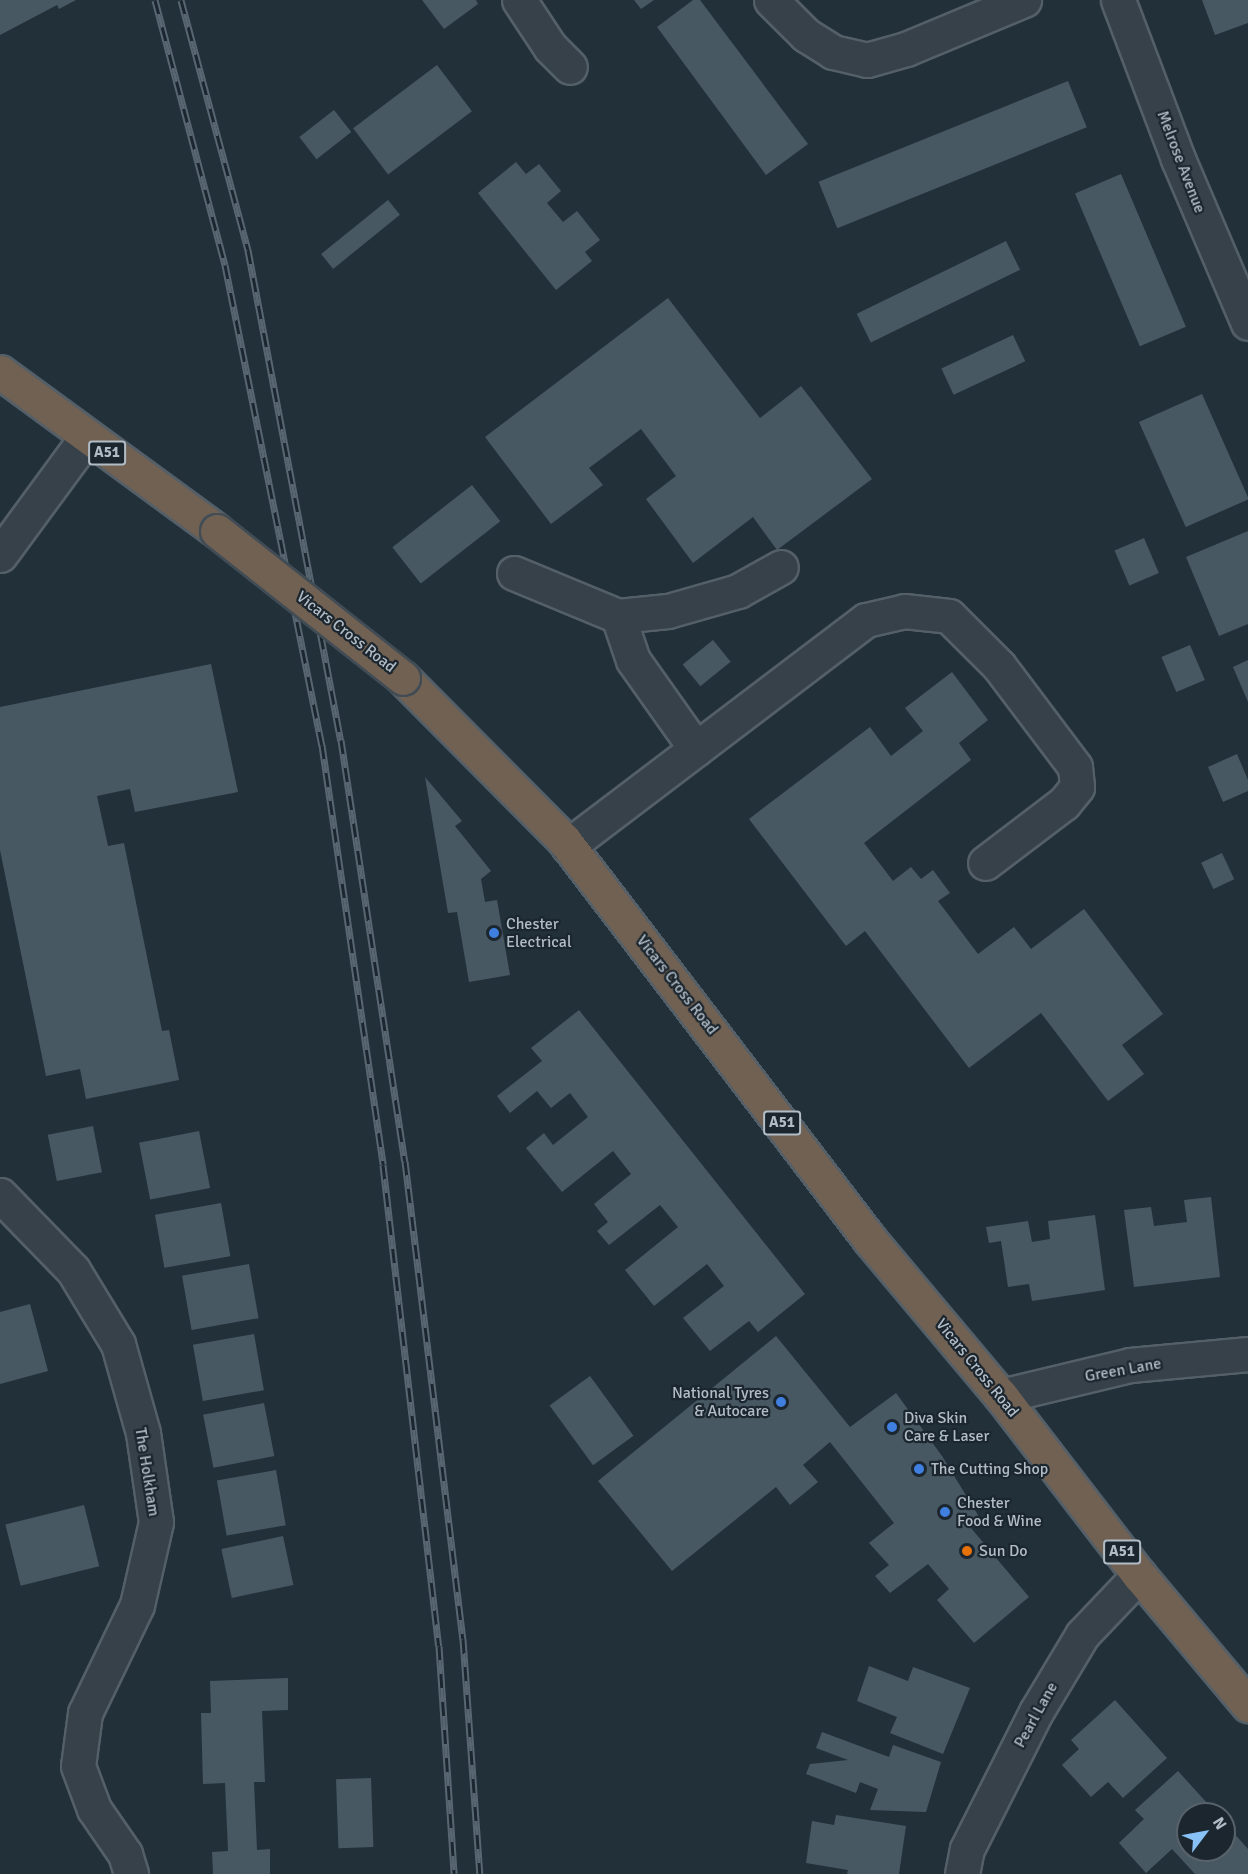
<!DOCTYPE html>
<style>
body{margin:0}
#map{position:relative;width:1248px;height:1874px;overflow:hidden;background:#22303a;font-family:Signika,sans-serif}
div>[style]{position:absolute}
.building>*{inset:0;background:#485863;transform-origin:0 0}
.roads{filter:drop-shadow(2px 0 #545f68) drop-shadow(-2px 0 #545f68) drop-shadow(0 2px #545f68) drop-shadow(0 -2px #545f68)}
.minor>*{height:33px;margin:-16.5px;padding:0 16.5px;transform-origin:16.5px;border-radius:16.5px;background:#36414a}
.highway>*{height:33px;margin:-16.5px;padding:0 16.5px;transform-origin:16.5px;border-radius:16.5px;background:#706153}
.rail>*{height:7px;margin-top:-3.5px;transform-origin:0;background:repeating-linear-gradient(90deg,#1b262f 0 14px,#586671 0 28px);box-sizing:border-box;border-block:2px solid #586671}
.bridges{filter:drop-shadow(2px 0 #414c55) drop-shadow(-2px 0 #414c55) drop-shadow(0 2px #414c55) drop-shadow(0 -2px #414c55)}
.highway-bridge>*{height:33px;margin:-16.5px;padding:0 16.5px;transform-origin:16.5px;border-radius:16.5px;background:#706153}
.dots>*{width:16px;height:16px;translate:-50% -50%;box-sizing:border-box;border:3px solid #1b262f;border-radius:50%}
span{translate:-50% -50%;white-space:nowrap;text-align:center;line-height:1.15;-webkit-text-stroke:4.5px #1b262f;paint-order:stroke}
.shield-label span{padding:2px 4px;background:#1b262f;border:2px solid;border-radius:4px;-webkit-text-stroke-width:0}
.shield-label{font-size:15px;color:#b1bcc6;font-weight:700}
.street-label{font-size:16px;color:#b1bcc6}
.poi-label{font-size:16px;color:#b1bcc6}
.left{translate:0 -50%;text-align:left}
.right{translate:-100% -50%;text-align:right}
.north{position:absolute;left:1176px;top:1802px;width:60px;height:60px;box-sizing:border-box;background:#1b262f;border:2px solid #57626b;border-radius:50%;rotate:58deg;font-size:16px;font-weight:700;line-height:24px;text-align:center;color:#b1bcc6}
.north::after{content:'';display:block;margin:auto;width:21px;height:27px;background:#87c1f6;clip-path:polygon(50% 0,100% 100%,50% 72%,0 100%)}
</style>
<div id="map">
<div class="building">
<div style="clip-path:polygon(0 0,76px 0,59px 9px,57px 5px,0 35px)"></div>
<div style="clip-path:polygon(422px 0,476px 0,478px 4px,444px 29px)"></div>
<div style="clip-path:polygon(634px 0,654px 0,641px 9px)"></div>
<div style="clip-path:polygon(693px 0,700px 0,808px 144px,766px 175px,657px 27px)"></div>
<div style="clip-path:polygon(1202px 0,1248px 0,1248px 23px,1215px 35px)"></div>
<div style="left:437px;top:65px;width:58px;height:105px;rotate:53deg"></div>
<div style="left:1068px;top:81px;width:50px;height:269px;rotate:68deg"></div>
<div style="left:334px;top:110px;width:28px;height:44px;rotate:52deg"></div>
<div style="clip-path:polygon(516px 162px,526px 174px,539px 164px,561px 191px,547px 203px,563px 222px,577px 211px,600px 240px,585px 252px,592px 261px,556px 290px,478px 193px)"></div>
<div style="left:1121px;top:174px;width:166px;height:50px;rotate:67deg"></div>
<div style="left:388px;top:200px;width:19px;height:86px;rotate:51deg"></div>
<div style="left:1006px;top:241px;width:32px;height:166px;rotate:64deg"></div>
<div style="clip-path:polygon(668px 298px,760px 418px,801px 386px,872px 479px,777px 550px,753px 517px,693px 563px,646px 499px,676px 476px,641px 429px,589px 468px,603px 485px,551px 524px,485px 437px)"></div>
<div style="left:1013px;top:335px;width:29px;height:79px;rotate:65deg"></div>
<div style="left:1202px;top:394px;width:115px;height:69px;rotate:66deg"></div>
<div style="left:472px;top:485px;width:46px;height:101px;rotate:52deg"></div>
<div style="clip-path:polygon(1248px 531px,1248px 624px,1219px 636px,1186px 557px)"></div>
<div style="left:1144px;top:538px;width:38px;height:32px;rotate:67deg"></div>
<div style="left:713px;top:640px;width:28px;height:39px;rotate:51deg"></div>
<div style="left:1190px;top:645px;width:38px;height:31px;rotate:67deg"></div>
<div style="clip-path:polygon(1248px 660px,1248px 702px,1233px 667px)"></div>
<div style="clip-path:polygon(211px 664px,238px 792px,135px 812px,130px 789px,97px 796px,108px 846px,124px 843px,162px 1031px,169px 1030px,179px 1080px,86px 1099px,80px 1069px,46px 1076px,0 850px,0 707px)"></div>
<div style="clip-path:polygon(952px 672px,988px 720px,959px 743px,971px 760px,864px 843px,893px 881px,911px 867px,921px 879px,933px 870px,950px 893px,938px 901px,978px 954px,1014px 927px,1031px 949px,1084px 909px,1163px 1014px,1122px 1045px,1144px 1074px,1108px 1101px,1041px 1013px,969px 1068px,865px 931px,846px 946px,749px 819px,870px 727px,891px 756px,923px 731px,905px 708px)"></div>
<div style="clip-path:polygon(1237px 754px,1248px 780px,1248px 791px,1223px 802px,1208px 767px)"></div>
<div style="clip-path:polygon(425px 777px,462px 821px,455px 826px,491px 871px,481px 879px,485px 902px,497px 900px,510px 975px,469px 982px,457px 912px,448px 913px)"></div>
<div style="left:1222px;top:853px;width:29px;height:23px;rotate:65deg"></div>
<div style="clip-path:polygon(579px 1010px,805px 1294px,758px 1332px,749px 1321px,710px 1351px,683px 1318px,724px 1286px,707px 1264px,654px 1306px,625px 1270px,678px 1227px,660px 1205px,609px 1245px,597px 1231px,608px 1222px,594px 1204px,631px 1174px,613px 1151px,562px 1192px,526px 1148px,544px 1133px,553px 1145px,588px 1117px,570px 1093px,551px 1108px,537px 1091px,510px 1113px,497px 1096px,542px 1061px,531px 1048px)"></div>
<div style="left:93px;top:1126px;width:47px;height:46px;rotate:79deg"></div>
<div style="left:199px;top:1131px;width:58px;height:61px;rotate:79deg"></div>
<div style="clip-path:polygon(1211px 1197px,1220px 1277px,1134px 1287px,1124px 1210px,1151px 1207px,1154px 1226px,1187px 1222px,1184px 1200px)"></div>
<div style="left:221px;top:1203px;width:54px;height:67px;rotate:80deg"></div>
<div style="clip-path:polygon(1095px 1215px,1105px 1290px,1032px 1301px,1029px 1284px,1008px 1287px,1001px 1241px,989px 1243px,986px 1227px,1028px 1221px,1032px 1242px,1050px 1239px,1048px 1221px)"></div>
<div style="left:249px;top:1264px;width:55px;height:68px;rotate:80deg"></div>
<div style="clip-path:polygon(30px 1304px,48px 1371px,0 1384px,0 1312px)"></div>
<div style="left:254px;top:1334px;width:57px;height:62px;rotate:80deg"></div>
<div style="clip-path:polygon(776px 1336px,850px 1427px,896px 1393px,942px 1456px,981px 1520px,971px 1528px,1029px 1597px,974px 1643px,937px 1600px,949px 1589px,928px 1564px,890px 1593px,875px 1576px,889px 1565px,869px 1543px,894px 1523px,830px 1442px,803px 1465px,818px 1482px,790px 1505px,776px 1487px,672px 1571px,598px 1481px)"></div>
<div style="left:590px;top:1376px;width:74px;height:50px;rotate:54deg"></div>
<div style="left:264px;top:1403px;width:54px;height:62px;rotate:79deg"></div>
<div style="left:276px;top:1470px;width:56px;height:60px;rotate:80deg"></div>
<div style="left:84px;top:1505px;width:63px;height:81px;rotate:76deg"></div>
<div style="left:283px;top:1536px;width:50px;height:63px;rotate:78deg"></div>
<div style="clip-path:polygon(869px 1666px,908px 1681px,913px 1667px,970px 1688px,943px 1754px,890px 1733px,897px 1717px,857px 1701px)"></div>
<div style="clip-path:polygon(288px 1678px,288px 1710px,262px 1711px,265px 1782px,254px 1782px,257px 1850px,270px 1849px,270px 1874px,213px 1874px,212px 1852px,228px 1851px,225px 1783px,203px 1784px,201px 1713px,211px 1713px,210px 1681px)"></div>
<div style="clip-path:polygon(1115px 1700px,1167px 1758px,1123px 1798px,1108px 1782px,1091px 1797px,1062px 1765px,1079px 1749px,1071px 1740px)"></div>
<div style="clip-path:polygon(822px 1732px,889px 1757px,893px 1745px,941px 1762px,926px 1812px,870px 1810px,878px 1789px,860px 1782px,856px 1793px,806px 1774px,810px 1764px,848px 1760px,816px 1748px)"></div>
<div style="clip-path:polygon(1178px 1771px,1217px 1814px,1188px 1814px,1188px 1850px,1224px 1850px,1224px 1822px,1248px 1849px,1248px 1874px,1195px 1874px,1172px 1849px,1146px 1873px,1119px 1843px,1144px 1819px,1135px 1810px)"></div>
<div style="left:371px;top:1778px;width:69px;height:35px;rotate:88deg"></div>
<div style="clip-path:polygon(836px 1815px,906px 1826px,899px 1874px,847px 1874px,848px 1870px,806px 1863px,812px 1821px,834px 1825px)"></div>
</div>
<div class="roads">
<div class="minor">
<div style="left:519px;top:0;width:56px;rotate:56.6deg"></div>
<div style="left:550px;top:47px;width:28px;rotate:45deg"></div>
<div style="left:771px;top:0;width:49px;rotate:45deg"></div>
<div style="left:806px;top:35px;width:32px;rotate:32deg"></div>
<div style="left:833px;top:52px;width:35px;rotate:13deg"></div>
<div style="left:867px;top:60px;width:41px;rotate:-15.8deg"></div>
<div style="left:906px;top:49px;width:128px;rotate:-22.6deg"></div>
<div style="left:1118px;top:0;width:170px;rotate:69.3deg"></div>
<div style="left:1178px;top:159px;width:178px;rotate:66.9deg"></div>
<div style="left:0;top:555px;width:145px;rotate:-53.7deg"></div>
<div style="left:514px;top:573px;width:113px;rotate:22.5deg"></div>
<div style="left:618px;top:616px;width:46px;rotate:71.2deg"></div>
<div style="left:633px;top:660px;width:109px;rotate:54.7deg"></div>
<div style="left:618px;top:616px;width:50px;rotate:-5.7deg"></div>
<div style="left:668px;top:611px;width:73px;rotate:-15.9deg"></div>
<div style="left:738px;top:591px;width:49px;rotate:-29.2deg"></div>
<div style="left:568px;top:846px;width:374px;rotate:-37.2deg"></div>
<div style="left:866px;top:620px;width:39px;rotate:-13deg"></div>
<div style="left:904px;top:611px;width:45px;rotate:6.3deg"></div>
<div style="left:949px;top:616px;width:71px;rotate:45deg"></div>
<div style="left:999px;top:666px;width:126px;rotate:53deg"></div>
<div style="left:1075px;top:767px;width:20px;rotate:84deg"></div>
<div style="left:1077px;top:787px;width:21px;rotate:129deg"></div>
<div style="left:1064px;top:803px;width:99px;rotate:142.8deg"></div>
<div style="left:0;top:1195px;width:105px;rotate:45.8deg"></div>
<div style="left:73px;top:1270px;width:87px;rotate:58.7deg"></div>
<div style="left:118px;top:1344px;width:92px;rotate:74.3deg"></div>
<div style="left:143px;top:1433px;width:90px;rotate:81.7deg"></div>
<div style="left:156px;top:1522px;width:85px;rotate:102.9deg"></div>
<div style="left:137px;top:1605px;width:120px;rotate:115.7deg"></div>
<div style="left:85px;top:1713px;width:53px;rotate:97.5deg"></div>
<div style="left:78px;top:1766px;width:46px;rotate:69.6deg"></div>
<div style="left:94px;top:1809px;width:55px;rotate:55.4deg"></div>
<div style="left:125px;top:1854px;width:21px;rotate:73deg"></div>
<div style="left:1001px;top:1396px;width:133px;rotate:-13.5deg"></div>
<div style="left:1130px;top:1365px;width:119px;rotate:-5.3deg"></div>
<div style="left:962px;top:1874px;width:25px;rotate:-79deg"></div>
<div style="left:967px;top:1849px;width:153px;rotate:-63.3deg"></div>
<div style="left:1036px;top:1712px;width:90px;rotate:-59.1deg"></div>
<div style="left:1082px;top:1635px;width:83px;rotate:-46.5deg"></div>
</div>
<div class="highway">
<div style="left:0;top:372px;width:269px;rotate:36.2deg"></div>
<div style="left:403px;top:678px;width:228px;rotate:45.2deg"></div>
<div style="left:564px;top:840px;width:504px;rotate:52.58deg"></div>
<div style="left:870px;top:1240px;width:204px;rotate:50deg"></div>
<div style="left:1001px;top:1396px;width:226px;rotate:52.4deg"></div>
<div style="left:1139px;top:1575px;width:170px;rotate:50deg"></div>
</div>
</div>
<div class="rail">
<div style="left:155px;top:0;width:274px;rotate:75.2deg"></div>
<div style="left:225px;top:265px;width:490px;rotate:78.6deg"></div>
<div style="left:322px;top:745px;width:424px;rotate:81.7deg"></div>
<div style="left:383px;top:1165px;width:484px;rotate:83.4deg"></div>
<div style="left:439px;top:1646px;width:228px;rotate:86.2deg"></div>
<div style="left:181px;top:0;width:259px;rotate:75deg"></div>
<div style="left:248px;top:250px;width:499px;rotate:79.3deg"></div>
<div style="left:341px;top:740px;width:426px;rotate:81.4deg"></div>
<div style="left:405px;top:1161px;width:482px;rotate:83.1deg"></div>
<div style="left:463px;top:1639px;width:236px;rotate:85.9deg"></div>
</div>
<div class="bridges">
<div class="highway-bridge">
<div style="left:217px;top:531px;width:237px;rotate:38.3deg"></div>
</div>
</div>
<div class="dots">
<div style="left:494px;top:933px;background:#3f7fe0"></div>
<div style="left:781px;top:1402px;background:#3f7fe0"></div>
<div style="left:892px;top:1427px;background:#3f7fe0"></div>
<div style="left:919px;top:1469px;background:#3f7fe0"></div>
<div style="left:945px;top:1512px;background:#3f7fe0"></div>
<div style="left:967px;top:1551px;background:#e8710a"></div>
</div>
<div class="shield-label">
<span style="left:107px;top:453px">A51</span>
<span style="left:782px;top:1123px">A51</span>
<span style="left:1122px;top:1552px">A51</span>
</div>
<div class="street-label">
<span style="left:1181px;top:162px;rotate:69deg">Melrose Avenue</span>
<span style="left:346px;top:632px;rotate:38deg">Vicars Cross Road</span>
<span style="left:677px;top:985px;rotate:52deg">Vicars Cross Road</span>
<span style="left:977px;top:1368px;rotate:51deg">Vicars Cross Road</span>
<span style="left:1123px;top:1370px;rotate:-10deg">Green Lane</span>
<span style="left:147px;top:1472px;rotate:81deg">The Holkham</span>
<span style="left:1036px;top:1715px;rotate:-61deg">Pearl Lane</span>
</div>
<div class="poi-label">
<span class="left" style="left:506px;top:933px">Chester<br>Electrical</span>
<span class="right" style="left:769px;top:1402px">National Tyres<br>&amp; Autocare</span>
<span class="left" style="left:904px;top:1427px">Diva Skin<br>Care &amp; Laser</span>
<span class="left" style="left:931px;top:1469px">The Cutting Shop</span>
<span class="left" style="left:957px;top:1512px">Chester<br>Food &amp; Wine</span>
<span class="left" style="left:979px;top:1551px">Sun Do</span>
</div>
<div class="north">N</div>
</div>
